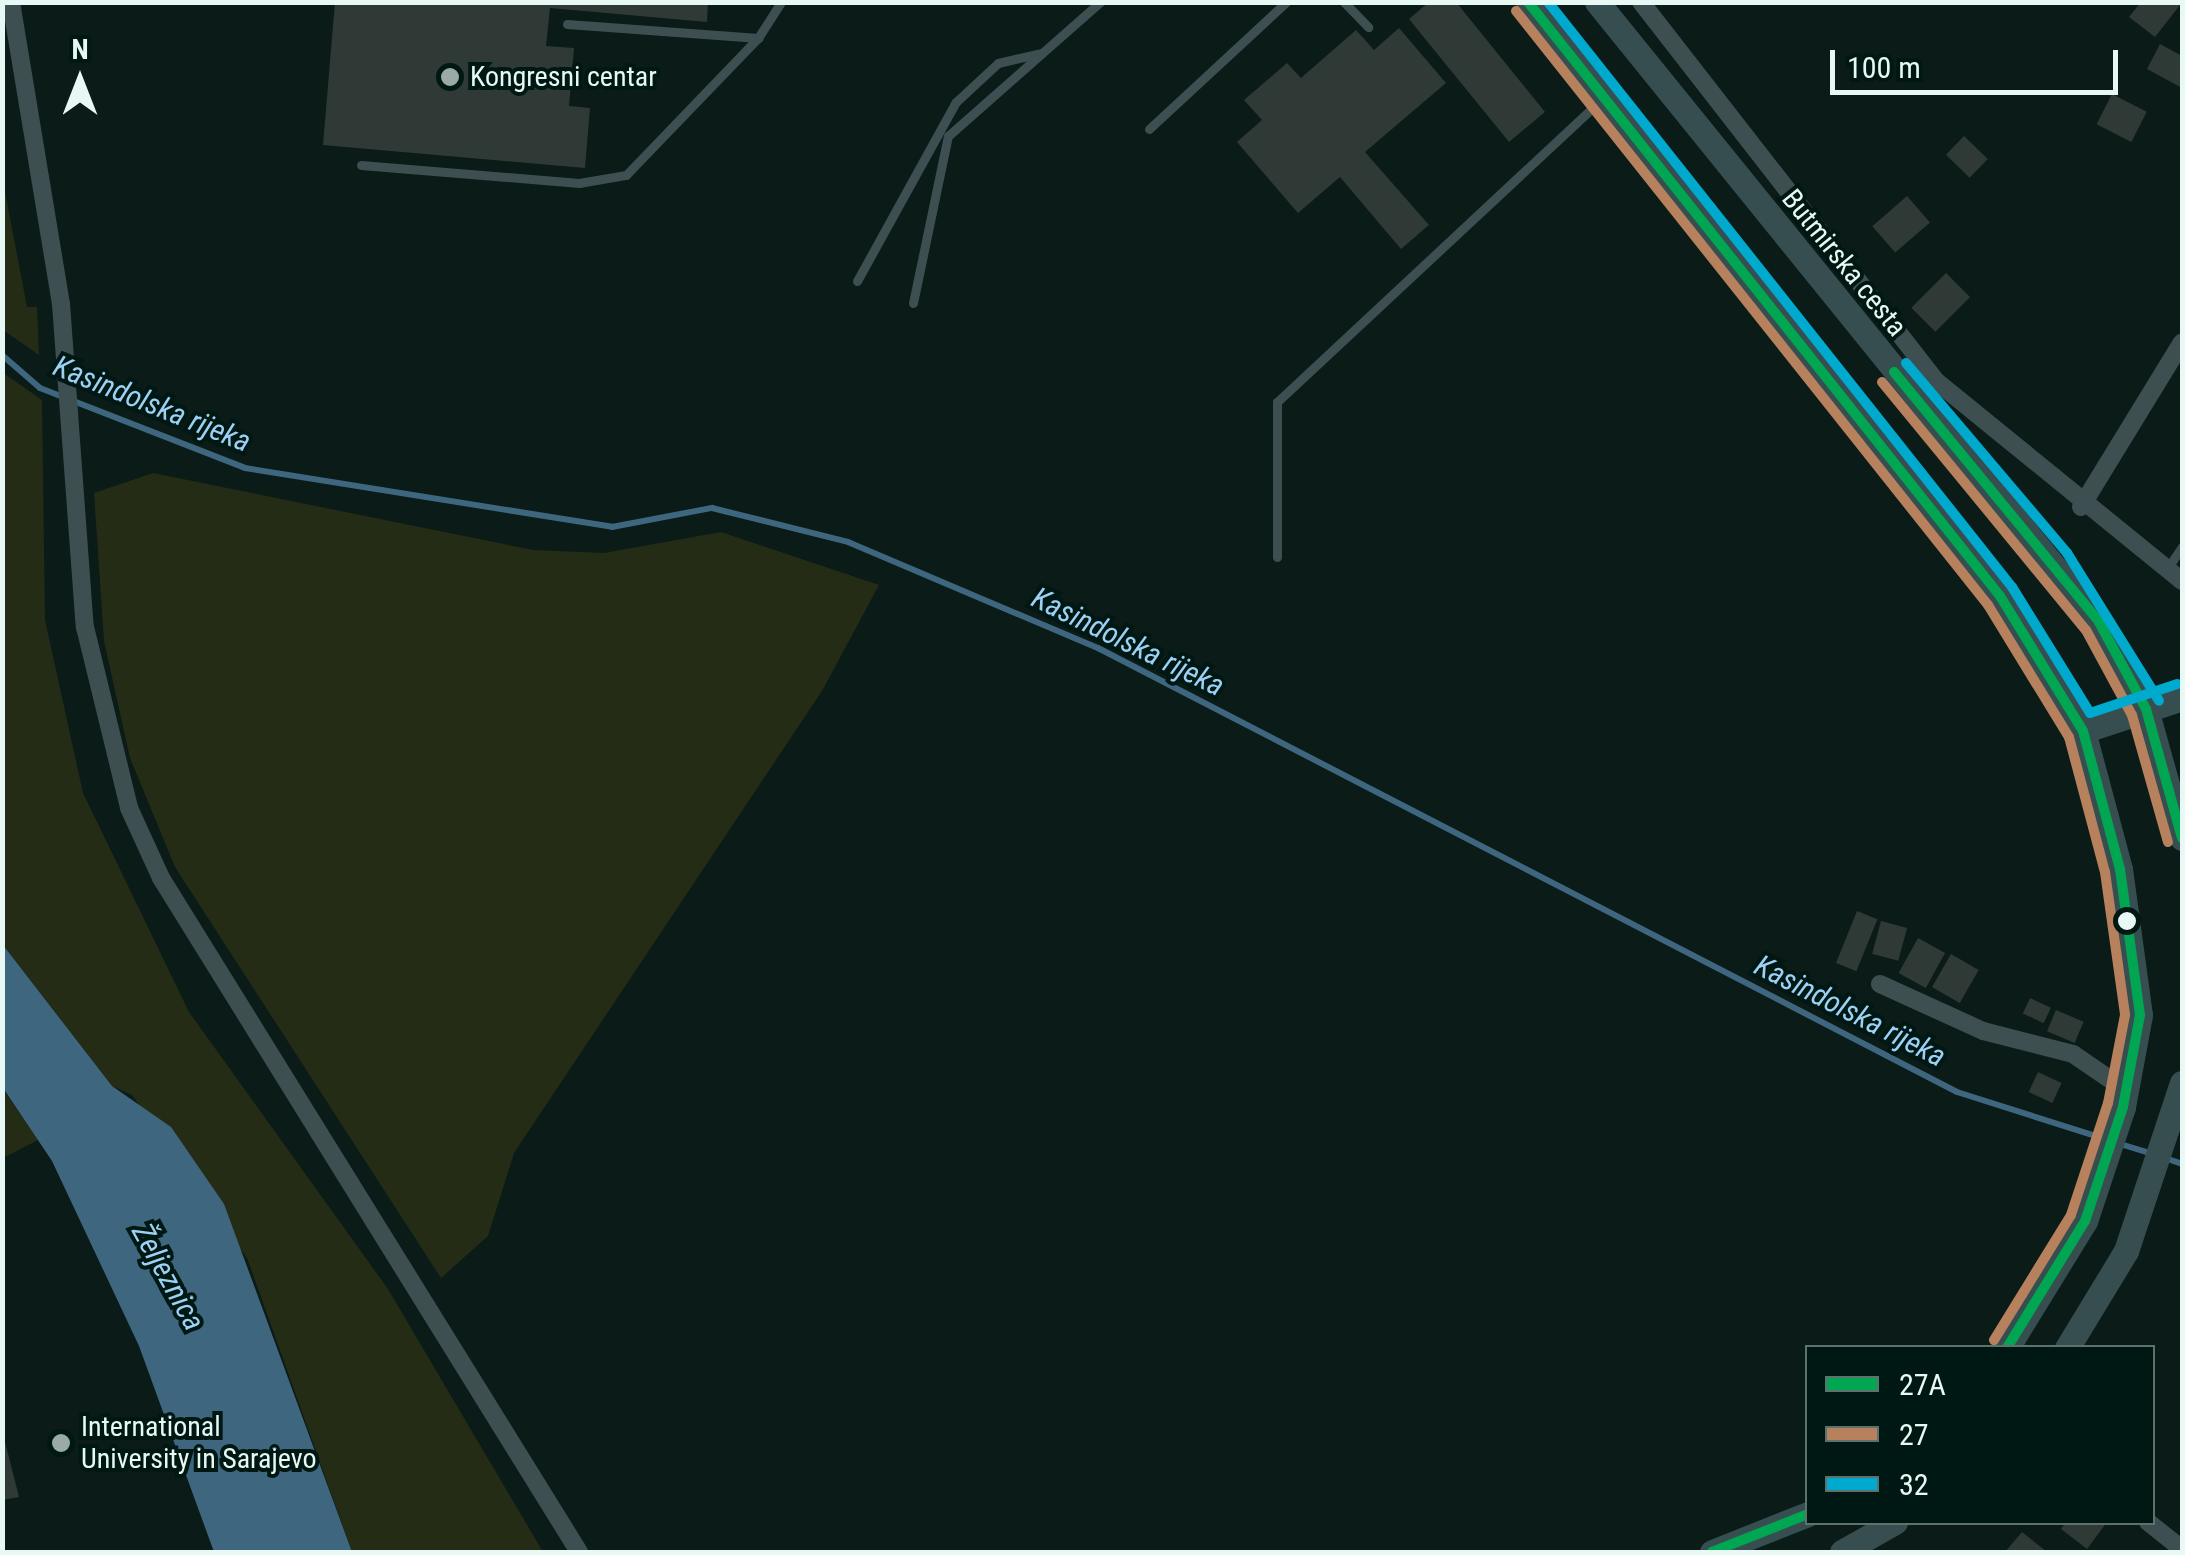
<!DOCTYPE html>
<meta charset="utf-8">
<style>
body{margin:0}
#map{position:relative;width:2185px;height:1555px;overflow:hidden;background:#0a1b18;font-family:"Roboto Condensed",sans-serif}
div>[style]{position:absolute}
.green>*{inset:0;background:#252c15}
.water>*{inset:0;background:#3f667f}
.stream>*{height:6px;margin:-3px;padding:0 3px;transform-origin:3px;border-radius:3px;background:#3f667f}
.building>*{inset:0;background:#2f3a36;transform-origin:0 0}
.lane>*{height:9px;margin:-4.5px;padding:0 4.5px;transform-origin:4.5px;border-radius:4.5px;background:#3d4f51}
.street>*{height:18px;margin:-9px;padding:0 9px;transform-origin:9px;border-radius:9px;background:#3d4f51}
.secondary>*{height:25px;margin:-12.5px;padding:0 12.5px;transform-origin:12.5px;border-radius:12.5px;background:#374e51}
.bus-1>*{height:10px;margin:-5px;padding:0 5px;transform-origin:5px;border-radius:5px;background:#00a651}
.bus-2>*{height:10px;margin:-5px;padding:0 5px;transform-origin:5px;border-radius:5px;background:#b6815c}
.bus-3>*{height:10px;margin:-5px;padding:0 5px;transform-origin:5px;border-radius:5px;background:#00a9ce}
.dots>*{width:28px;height:28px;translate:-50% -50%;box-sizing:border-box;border:5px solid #001813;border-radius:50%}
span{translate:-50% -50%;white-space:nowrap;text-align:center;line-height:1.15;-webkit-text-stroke:8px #001813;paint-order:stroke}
.poi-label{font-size:28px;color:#e8f8f4}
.left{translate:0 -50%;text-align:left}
.street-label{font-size:28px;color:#e8f8f4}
.water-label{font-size:30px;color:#9cd1f5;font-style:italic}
.frame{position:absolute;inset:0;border:5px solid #e8f8f4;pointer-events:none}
.legend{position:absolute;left:1805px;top:1345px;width:350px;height:180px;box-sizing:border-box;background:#001813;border:2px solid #5d726d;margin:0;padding:12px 18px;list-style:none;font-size:30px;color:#e8f8f4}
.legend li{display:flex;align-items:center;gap:20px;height:50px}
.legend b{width:50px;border:2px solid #5d726d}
.north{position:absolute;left:30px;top:30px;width:100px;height:100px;-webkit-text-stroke:8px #001813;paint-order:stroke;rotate:0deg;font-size:28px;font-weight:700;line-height:40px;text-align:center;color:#e8f8f4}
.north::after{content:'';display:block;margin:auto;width:35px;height:45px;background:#e8f8f4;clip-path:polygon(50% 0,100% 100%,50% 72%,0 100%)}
.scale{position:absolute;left:1830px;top:50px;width:288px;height:45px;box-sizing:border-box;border:5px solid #e8f8f4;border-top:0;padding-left:12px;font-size:30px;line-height:35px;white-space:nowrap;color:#e8f8f4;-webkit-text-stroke:8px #001813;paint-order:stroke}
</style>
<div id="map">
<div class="green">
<div style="clip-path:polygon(3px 181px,27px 307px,37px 307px,39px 355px,3px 330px)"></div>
<div style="clip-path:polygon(2px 372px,42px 400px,45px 620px,83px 793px,189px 1012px,388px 1289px,543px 1552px,352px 1552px,247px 1258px,132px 1095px,112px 1086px,3px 945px)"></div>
<div style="clip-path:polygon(153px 473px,533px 550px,604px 553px,721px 532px,879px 585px,822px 691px,514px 1153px,488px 1236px,441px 1278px,175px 867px,130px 758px,104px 641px,94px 493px)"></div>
<div style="clip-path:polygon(2px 1088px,38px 1140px,3px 1158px,2px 1158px)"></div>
</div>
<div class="water">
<div style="clip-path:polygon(3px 945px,112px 1086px,171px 1127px,224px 1204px,352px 1552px,214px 1552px,139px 1346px,52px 1161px,3px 1088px)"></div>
</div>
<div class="stream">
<div style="left:2px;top:355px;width:50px;rotate:41deg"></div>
<div style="left:40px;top:388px;width:220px;rotate:21.3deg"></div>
<div style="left:245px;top:468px;width:372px;rotate:9.1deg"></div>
<div style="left:612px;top:527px;width:102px;rotate:-10.8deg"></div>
<div style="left:712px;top:508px;width:140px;rotate:14deg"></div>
<div style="left:848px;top:542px;width:272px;rotate:23deg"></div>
<div style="left:1098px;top:648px;width:967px;rotate:27.33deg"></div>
<div style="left:1957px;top:1092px;width:155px;rotate:17.6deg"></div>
<div style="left:2117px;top:1143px;width:38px;rotate:17deg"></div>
<div style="left:2165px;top:1158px;width:18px;rotate:19deg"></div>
</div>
<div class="building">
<div style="clip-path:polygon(335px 2px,708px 2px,707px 22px,550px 8px,546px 46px,574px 48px,569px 106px,590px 108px,585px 168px,323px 145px)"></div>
<div style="clip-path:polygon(1429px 2px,1456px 2px,1545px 112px,1509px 142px,1409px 19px)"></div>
<div style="clip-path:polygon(2141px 2px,2176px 2px,2180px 5px,2155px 37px,2129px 17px)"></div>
<div style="clip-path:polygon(1399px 28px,1446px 83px,1365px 152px,1429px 225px,1401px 249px,1340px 177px,1298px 213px,1237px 142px,1262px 120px,1244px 100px,1287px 63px,1301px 78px,1356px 30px,1374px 50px)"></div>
<div style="clip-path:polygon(2160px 44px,2182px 56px,2182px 88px,2147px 69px)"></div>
<div style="left:2112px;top:94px;width:39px;height:34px;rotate:27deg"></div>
<div style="left:1964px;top:136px;width:33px;height:26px;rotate:44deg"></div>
<div style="left:1907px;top:196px;width:35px;height:46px;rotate:49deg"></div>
<div style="left:1946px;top:273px;width:34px;height:49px;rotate:45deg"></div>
<div style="left:1857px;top:911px;width:22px;height:56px;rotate:22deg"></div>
<div style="left:1881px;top:921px;width:27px;height:34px;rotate:15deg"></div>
<div style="left:1918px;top:938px;width:31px;height:40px;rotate:29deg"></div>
<div style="left:1951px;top:954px;width:32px;height:38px;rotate:30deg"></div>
<div style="left:2030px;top:998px;width:23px;height:17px;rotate:25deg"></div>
<div style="left:2056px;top:1010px;width:30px;height:23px;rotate:23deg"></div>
<div style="left:2038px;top:1072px;width:26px;height:22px;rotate:25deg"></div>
<div style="clip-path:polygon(2px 1430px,19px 1497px,2px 1500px)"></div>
<div style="clip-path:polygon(2066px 1522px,2107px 1522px,2087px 1549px,2061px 1529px)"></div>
<div style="clip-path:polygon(2022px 1532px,2047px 1552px,2005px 1552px)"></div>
</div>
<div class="lane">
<div style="left:1344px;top:2px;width:35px;rotate:46deg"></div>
<div style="left:567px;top:24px;width:192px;rotate:4.2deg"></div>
<div style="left:758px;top:38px;width:43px;rotate:-57.4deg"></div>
<div style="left:1149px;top:129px;width:187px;rotate:-42.8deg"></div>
<div style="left:361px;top:165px;width:219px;rotate:4.7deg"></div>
<div style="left:579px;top:183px;width:48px;rotate:-9.7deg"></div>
<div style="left:626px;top:175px;width:190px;rotate:-46.1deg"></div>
<div style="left:857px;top:281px;width:205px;rotate:-61.1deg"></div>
<div style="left:956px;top:102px;width:57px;rotate:-42.9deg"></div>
<div style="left:998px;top:63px;width:44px;rotate:-13.1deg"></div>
<div style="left:913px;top:303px;width:171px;rotate:-78.2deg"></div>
<div style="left:948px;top:136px;width:203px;rotate:-41.4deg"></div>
<div style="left:1277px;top:557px;width:155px;rotate:-90deg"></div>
<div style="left:1277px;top:402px;width:444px;rotate:-43deg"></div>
<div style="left:2167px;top:569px;width:27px;rotate:-56deg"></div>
</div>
<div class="street">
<div style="left:11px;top:2px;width:306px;rotate:80.6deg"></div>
<div style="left:61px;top:304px;width:324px;rotate:85.8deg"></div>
<div style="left:85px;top:627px;width:186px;rotate:76.3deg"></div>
<div style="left:129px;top:808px;width:77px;rotate:65.4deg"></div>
<div style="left:161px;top:878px;width:793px;rotate:58.19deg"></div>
<div style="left:1641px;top:2px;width:480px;rotate:52.1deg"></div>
<div style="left:1936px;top:381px;width:317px;rotate:39.1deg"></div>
<div style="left:2081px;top:507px;width:193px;rotate:-58.5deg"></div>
<div style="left:1880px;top:984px;width:113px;rotate:24.5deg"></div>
<div style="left:1983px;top:1031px;width:93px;rotate:14.3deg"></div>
<div style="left:2073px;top:1054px;width:65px;rotate:34.4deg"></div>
<div style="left:2148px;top:1522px;width:43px;rotate:38.5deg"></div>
</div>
<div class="secondary">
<div style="left:1528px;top:2px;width:759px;rotate:51.53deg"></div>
<div style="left:2000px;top:596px;width:158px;rotate:58.4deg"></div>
<div style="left:2083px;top:731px;width:143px;rotate:75deg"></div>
<div style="left:2120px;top:869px;width:147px;rotate:82.2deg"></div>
<div style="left:2140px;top:1015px;width:94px;rotate:100.5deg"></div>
<div style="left:2123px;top:1107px;width:120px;rotate:108.4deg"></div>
<div style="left:2085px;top:1221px;width:149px;rotate:121.6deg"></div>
<div style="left:1597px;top:2px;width:798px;rotate:51deg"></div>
<div style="left:2099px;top:622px;width:99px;rotate:61.6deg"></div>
<div style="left:2146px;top:709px;width:134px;rotate:74.4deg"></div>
<div style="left:2083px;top:731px;width:104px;rotate:-18.4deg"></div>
<div style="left:2067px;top:1348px;width:114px;rotate:-58.7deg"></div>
<div style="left:2126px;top:1251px;width:177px;rotate:-71.6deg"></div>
<div style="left:1712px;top:1552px;width:103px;rotate:-21.6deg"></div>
<div style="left:1842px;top:1552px;width:61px;rotate:-29.5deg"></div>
</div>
<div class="bus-1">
<div style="left:1528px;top:2px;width:759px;rotate:51.53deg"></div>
<div style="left:2000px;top:596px;width:158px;rotate:58.4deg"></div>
<div style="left:2083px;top:731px;width:143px;rotate:75deg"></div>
<div style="left:2120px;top:869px;width:147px;rotate:82.2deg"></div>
<div style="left:2140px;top:1015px;width:94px;rotate:100.5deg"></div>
<div style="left:2123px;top:1107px;width:120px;rotate:108.4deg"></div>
<div style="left:2085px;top:1221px;width:149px;rotate:121.6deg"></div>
<div style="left:1894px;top:372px;width:323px;rotate:50.6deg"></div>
<div style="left:2099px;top:622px;width:99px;rotate:61.6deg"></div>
<div style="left:2146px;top:709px;width:134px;rotate:74.4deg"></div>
<div style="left:1712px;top:1552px;width:103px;rotate:-21.6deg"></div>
</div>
<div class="bus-2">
<div style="left:1516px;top:11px;width:759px;rotate:51.53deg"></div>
<div style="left:1988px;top:605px;width:155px;rotate:58.5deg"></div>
<div style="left:2069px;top:737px;width:140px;rotate:75.1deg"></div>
<div style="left:2105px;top:872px;width:144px;rotate:82deg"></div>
<div style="left:2125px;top:1015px;width:90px;rotate:100.9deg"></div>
<div style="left:2108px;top:1103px;width:118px;rotate:108.3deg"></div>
<div style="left:2071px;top:1215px;width:147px;rotate:121.6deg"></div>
<div style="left:1882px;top:382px;width:321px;rotate:50.6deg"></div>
<div style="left:2086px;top:630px;width:97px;rotate:61.6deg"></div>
<div style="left:2132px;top:715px;width:132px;rotate:74.2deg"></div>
</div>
<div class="bus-3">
<div style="left:1548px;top:2px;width:747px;rotate:51.58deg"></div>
<div style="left:2012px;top:587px;width:148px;rotate:58.2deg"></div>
<div style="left:2090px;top:713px;width:92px;rotate:-18.4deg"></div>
<div style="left:1906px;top:363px;width:249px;rotate:49.7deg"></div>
<div style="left:2067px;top:553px;width:174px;rotate:58.1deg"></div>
</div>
<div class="dots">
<div style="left:450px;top:77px;background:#9aaba7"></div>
<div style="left:2127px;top:921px;background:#e8f8f4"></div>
<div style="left:61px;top:1443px;background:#9aaba7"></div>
</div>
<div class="poi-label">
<span class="left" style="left:470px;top:77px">Kongresni centar</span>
<span class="left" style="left:81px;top:1443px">International<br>University in Sarajevo</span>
</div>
<div class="street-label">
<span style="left:1844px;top:263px;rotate:51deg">Butmirska cesta</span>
</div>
<div class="water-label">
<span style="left:152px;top:404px;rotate:22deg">Kasindolska rijeka</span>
<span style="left:1128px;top:642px;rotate:26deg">Kasindolska rijeka</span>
<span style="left:1850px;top:1011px;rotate:27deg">Kasindolska rijeka</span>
<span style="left:168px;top:1277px;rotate:61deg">Željeznica</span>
</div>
<div class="frame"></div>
<ul class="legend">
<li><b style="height:12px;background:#00a651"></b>27A</li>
<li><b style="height:12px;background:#b6815c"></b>27</li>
<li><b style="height:12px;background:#00a9ce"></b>32</li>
</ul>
<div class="north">N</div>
<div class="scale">100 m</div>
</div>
